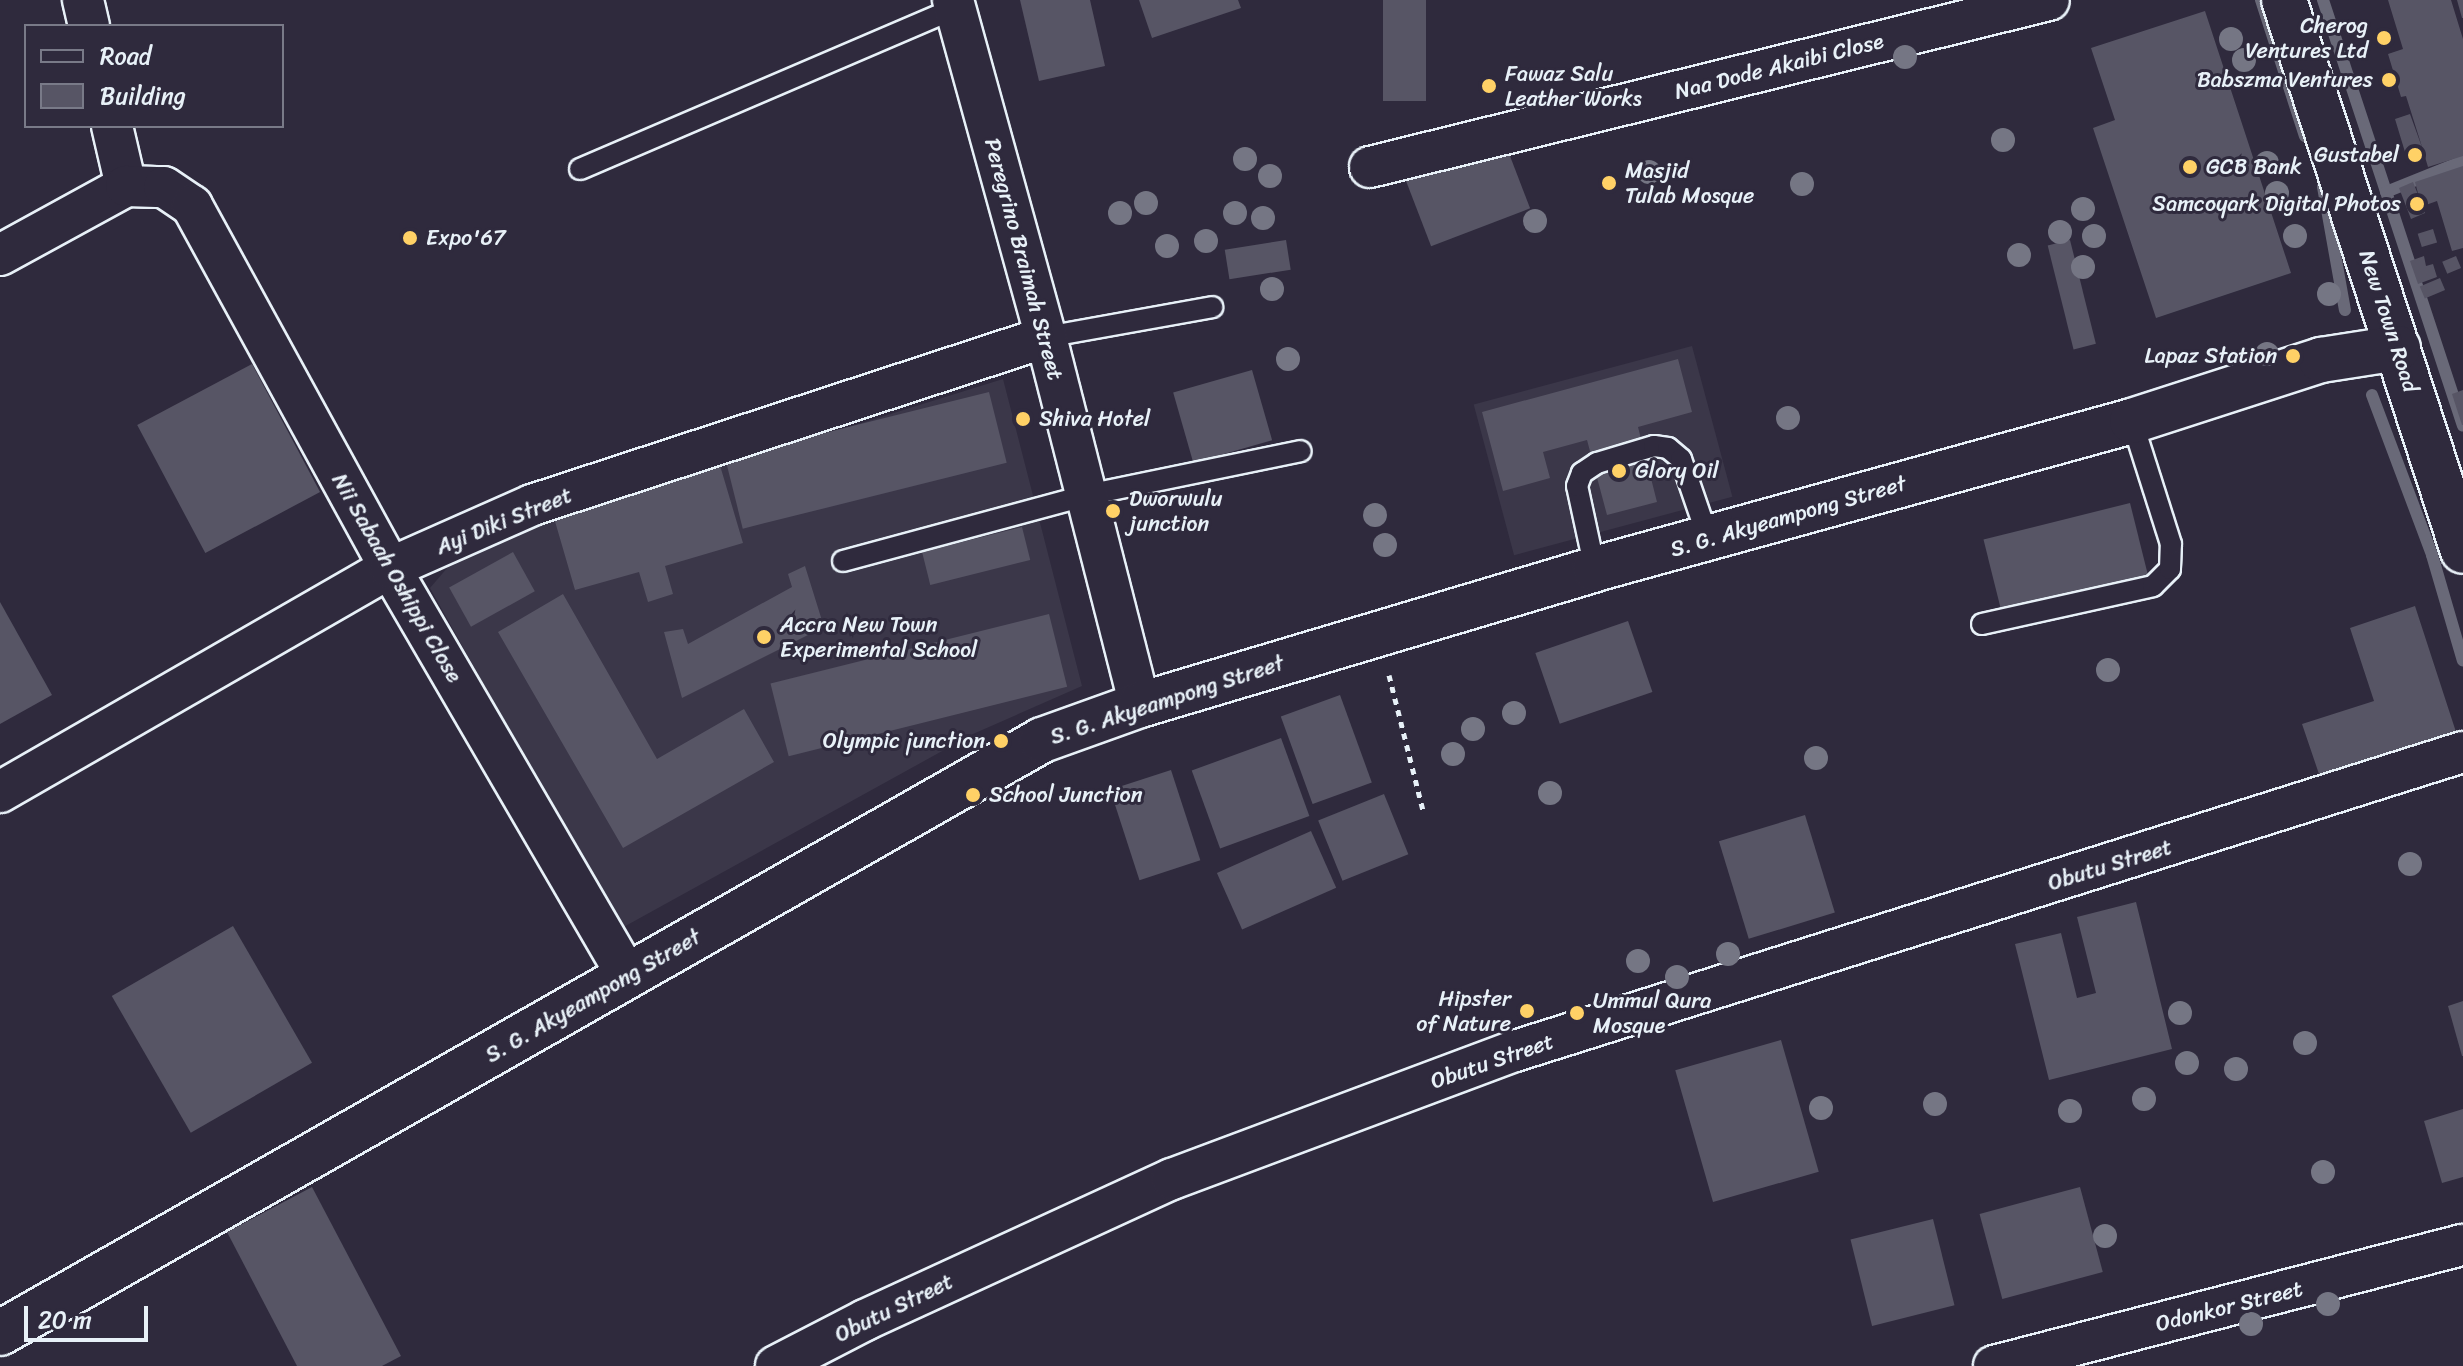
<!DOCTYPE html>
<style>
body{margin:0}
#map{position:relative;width:2463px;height:1366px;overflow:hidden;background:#2f2a3d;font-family:Sriracha,sans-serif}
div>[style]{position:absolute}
.built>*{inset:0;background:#3b3749;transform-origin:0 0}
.stream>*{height:12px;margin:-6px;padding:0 6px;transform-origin:6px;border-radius:6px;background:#696978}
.building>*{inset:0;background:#575565;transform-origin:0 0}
.path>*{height:5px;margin-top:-2.5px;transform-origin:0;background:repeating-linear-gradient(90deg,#e8f1f8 0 6px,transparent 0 12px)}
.roads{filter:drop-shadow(2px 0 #e8f1f8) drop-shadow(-2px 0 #e8f1f8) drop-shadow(0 2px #e8f1f8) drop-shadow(0 -2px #e8f1f8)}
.lane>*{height:20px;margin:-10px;padding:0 10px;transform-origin:10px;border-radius:10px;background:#2f2a3d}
.street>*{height:40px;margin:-20px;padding:0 20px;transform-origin:20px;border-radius:20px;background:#2f2a3d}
.secondary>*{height:44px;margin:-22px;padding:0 22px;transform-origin:22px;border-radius:22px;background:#2f2a3d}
.trees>*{width:24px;height:24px;margin:-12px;border-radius:50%;background:#757684}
.dots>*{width:22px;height:22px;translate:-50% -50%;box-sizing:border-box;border:4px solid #2f2a3d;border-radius:50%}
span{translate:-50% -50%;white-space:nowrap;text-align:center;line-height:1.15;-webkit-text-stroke:6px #2f2a3d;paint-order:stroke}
.poi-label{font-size:22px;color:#e8f1f8}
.right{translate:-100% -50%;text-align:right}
.left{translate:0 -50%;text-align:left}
.street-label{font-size:22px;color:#e8f1f8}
.legend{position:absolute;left:24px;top:24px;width:260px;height:104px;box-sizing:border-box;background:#2f2a3d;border:2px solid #797a88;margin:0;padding:10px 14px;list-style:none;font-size:24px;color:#e8f1f8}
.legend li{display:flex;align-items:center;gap:16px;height:40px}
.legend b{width:40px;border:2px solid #797a88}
.scale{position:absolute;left:24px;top:1306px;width:124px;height:36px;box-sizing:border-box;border:4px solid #e8f1f8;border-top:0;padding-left:10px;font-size:24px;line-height:28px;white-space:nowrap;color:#e8f1f8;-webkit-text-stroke:6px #2f2a3d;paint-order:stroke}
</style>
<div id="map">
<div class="built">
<div style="left:1692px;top:346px;width:156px;height:226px;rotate:75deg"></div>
<div style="clip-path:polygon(1003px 379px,1082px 686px,973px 734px,620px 929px,430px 588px,466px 546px)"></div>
</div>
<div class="stream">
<div style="left:2261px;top:0;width:143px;rotate:72.1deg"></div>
<div style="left:2323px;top:0;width:448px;rotate:71.8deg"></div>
<div style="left:2323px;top:187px;width:125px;rotate:79.9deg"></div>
<div style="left:2386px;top:192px;width:83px;rotate:-21.9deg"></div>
<div style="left:2372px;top:395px;width:171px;rotate:69.4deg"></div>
<div style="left:2432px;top:555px;width:110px;rotate:73.7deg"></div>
</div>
<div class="building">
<div style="clip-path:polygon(1020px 0,1090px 0,1105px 66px,1039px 81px)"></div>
<div style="clip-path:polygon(1139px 0,1238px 0,1241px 8px,1152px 38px)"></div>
<div style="left:1383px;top:0;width:43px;height:101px"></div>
<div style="clip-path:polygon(2388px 0,2451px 0,2463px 39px,2463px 156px,2428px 167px,2425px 157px,2408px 162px,2395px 119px,2410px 114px,2423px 150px,2406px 96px,2401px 97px,2388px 54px,2403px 49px)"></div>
<div style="clip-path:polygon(2457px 0,2463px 0,2463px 18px,2462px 18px)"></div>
<div style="clip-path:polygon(2205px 11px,2291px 273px,2156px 318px,2093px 128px,2115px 120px,2091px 48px)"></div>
<div style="left:1505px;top:143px;width:70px;height:106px;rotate:69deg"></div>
<div style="clip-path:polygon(2463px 166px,2463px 248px,2452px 251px,2437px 201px,2423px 206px,2425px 213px,2411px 219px,2399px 188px,2413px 182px,2419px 197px,2415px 182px)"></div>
<div style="left:2433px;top:229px;width:14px;height:16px;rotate:73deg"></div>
<div style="left:1286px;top:240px;width:30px;height:62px;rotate:81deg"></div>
<div style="left:2070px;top:240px;width:107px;height:23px;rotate:76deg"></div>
<div style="clip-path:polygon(2424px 256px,2426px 266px,2433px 264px,2437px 277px,2418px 284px,2410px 261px)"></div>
<div style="left:2456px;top:256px;width:13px;height:15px;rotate:67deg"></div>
<div style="left:2440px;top:278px;width:13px;height:22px;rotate:67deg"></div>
<div style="clip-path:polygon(1678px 359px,1692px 412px,1638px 427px,1657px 502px,1607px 515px,1587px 440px,1543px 452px,1550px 478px,1503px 491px,1482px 412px)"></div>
<div style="left:252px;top:364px;width:145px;height:130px;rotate:62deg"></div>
<div style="left:1252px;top:370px;width:73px;height:82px;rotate:74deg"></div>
<div style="clip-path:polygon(2463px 390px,2463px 425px,2462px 425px,2452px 394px)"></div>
<div style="left:989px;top:392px;width:73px;height:272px;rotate:76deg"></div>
<div style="clip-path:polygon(719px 462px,743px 543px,665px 566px,673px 594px,648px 602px,639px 572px,575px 590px,552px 511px)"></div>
<div style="left:2130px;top:503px;width:76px;height:151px;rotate:76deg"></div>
<div style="left:1022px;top:527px;width:34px;height:103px;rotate:76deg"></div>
<div style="left:513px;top:552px;width:45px;height:73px;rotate:61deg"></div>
<div style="clip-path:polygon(805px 566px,824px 627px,682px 698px,664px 632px,683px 629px,688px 644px,792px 587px,788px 574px)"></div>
<div style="clip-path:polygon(563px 594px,657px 759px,744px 709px,774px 762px,623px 848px,498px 632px)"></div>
<div style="clip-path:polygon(0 602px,52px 695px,0 724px)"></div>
<div style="clip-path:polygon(2415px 606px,2456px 732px,2320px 777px,2302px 724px,2374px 701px,2350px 628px)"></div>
<div style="left:1049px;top:614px;width:75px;height:287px;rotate:76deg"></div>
<div style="left:1628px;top:621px;width:75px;height:98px;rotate:71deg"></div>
<div style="left:1340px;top:695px;width:93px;height:63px;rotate:70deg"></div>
<div style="left:1281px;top:738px;width:83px;height:95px;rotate:70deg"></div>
<div style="left:1171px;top:770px;width:95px;height:64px;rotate:72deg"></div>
<div style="left:1384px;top:794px;width:65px;height:71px;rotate:68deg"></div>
<div style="left:1805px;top:815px;width:102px;height:90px;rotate:73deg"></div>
<div style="left:1311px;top:831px;width:62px;height:103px;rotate:66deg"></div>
<div style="clip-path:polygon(2136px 902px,2172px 1049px,2049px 1080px,2015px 944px,2061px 933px,2077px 998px,2096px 993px,2077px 917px)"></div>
<div style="left:233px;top:926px;width:158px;height:140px;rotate:60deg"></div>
<div style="clip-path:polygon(2463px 1001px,2463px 1056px,2462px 1056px,2448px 1006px)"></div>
<div style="left:1781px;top:1040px;width:137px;height:110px;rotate:74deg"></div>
<div style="clip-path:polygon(2463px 1109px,2463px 1177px,2442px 1183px,2424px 1121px)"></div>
<div style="clip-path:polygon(312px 1187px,401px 1356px,382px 1366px,297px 1366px,227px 1232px)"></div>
<div style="left:2080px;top:1187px;width:88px;height:104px;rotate:75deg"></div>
<div style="left:1933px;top:1219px;width:89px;height:85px;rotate:76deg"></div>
</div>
<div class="path">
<div style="left:1389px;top:675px;width:143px;rotate:75.9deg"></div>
</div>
<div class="roads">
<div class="lane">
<div style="left:580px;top:169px;width:408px;rotate:-23.2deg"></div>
<div style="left:1046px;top:337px;width:169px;rotate:-10.2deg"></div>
<div style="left:843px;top:561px;width:253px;rotate:-15.1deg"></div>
<div style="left:1087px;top:495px;width:218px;rotate:-11.6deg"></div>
<div style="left:1595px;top:569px;width:85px;rotate:-102.2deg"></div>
<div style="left:1577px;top:486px;width:14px;rotate:-69deg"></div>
<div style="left:1582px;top:473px;width:18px;rotate:-34deg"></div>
<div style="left:1597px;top:463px;width:59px;rotate:-16.6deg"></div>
<div style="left:1654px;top:446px;width:14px;rotate:8deg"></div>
<div style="left:1668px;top:448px;width:17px;rotate:40deg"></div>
<div style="left:1681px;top:459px;width:83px;rotate:71.1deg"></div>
<div style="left:1982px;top:624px;width:175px;rotate:-12.5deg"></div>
<div style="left:2153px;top:586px;width:24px;rotate:-45deg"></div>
<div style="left:2170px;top:569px;width:25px;rotate:-88deg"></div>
<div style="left:2171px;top:544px;width:129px;rotate:-107.6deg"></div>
</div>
<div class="street">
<div style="left:83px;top:0;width:27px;rotate:77deg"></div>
<div style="left:953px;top:0;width:350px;rotate:74.6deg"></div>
<div style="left:1046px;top:337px;width:380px;rotate:75.7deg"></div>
<div style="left:112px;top:126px;width:62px;rotate:76.9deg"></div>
<div style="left:1370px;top:167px;width:699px;rotate:-13.82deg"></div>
<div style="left:0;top:255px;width:144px;rotate:-28.7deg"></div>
<div style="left:126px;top:186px;width:38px;rotate:2deg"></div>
<div style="left:164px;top:187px;width:34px;rotate:34deg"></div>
<div style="left:192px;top:206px;width:413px;rotate:61.3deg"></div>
<div style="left:390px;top:568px;width:471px;rotate:59.8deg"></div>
<div style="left:0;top:792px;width:450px;rotate:-29.9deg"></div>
<div style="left:390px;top:568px;width:155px;rotate:-23.9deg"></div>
<div style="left:532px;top:505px;width:541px;rotate:-18.1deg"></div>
<div style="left:776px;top:1366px;width:100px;rotate:-27.3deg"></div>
<div style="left:865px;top:1320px;width:338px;rotate:-24.7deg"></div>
<div style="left:1172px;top:1179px;width:366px;rotate:-20.5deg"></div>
<div style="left:1515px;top:1051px;width:994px;rotate:-17.51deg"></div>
<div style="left:1994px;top:1366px;width:484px;rotate:-14.5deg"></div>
</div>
<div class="secondary">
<div style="left:2284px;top:0;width:579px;rotate:72deg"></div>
<div style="left:0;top:1333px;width:1199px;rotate:-29.64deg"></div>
<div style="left:1042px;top:740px;width:104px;rotate:-19.7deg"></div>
<div style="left:1140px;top:705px;width:475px;rotate:-16.6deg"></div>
<div style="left:1595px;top:569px;width:557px;rotate:-15.41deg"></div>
<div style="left:2132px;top:421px;width:199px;rotate:-17.9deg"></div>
<div style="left:2321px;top:360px;width:78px;rotate:-8.9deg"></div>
</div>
</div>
<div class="trees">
<div style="left:2231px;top:39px"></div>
<div style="left:1905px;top:57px"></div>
<div style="left:2244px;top:60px"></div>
<div style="left:2003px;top:140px"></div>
<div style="left:1245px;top:159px"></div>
<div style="left:2267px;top:163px"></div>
<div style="left:1649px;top:172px"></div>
<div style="left:1270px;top:176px"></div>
<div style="left:1802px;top:184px"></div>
<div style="left:2277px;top:193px"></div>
<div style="left:1146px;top:203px"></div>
<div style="left:2083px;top:209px"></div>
<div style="left:1120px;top:213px"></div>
<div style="left:1235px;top:213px"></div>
<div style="left:1263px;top:218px"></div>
<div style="left:1535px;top:221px"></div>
<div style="left:2060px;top:232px"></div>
<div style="left:2094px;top:236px"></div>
<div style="left:2295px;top:236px"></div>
<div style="left:1206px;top:241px"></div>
<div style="left:1167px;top:246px"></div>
<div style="left:2019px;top:255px"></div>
<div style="left:2083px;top:267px"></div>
<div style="left:1272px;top:289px"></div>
<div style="left:2329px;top:294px"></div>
<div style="left:2267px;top:354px"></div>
<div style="left:1288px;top:359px"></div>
<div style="left:1788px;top:418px"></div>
<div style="left:1375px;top:515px"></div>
<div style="left:1385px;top:545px"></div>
<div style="left:2108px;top:670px"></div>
<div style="left:1514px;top:713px"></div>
<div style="left:1473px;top:729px"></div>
<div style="left:1453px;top:754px"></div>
<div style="left:1816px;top:758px"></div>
<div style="left:1550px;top:793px"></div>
<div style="left:2410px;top:864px"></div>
<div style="left:1728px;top:954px"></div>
<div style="left:1638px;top:961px"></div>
<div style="left:1677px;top:977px"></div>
<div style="left:2180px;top:1013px"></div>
<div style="left:2305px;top:1043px"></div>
<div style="left:2187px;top:1063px"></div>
<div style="left:2236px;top:1069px"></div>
<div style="left:2144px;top:1099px"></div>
<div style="left:1935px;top:1104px"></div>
<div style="left:1821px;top:1108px"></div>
<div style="left:2070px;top:1111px"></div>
<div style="left:2323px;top:1172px"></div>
<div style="left:2105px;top:1236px"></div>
<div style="left:2328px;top:1304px"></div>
<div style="left:2251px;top:1324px"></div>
</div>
<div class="dots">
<div style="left:2384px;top:38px;background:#ffd166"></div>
<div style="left:2389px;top:80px;background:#ffd166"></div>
<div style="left:1489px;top:86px;background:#ffd166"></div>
<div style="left:2415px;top:155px;background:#ffd166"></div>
<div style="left:2190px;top:167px;background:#ffd166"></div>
<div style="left:1609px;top:183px;background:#ffd166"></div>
<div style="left:2417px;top:204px;background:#ffd166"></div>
<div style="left:410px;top:238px;background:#ffd166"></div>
<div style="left:2293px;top:356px;background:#ffd166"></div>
<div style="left:1023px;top:419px;background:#ffd166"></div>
<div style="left:1619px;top:471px;background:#ffd166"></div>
<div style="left:1113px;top:511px;background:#ffd166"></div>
<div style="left:764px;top:637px;background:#ffd166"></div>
<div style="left:1001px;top:741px;background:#ffd166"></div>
<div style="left:973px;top:795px;background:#ffd166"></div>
<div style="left:1527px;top:1011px;background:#ffd166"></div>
<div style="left:1577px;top:1013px;background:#ffd166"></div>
</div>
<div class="poi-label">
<span class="right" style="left:2368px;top:38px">Cherog<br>Ventures Ltd</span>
<span class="left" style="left:1505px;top:86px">Fawaz Salu<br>Leather Works</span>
<span class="right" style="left:2373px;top:80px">Babszma Ventures</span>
<span class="right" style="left:2399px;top:155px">Gustabel</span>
<span class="left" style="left:2206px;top:167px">GCB Bank</span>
<span class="left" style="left:1625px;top:183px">Masjid<br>Tulab Mosque</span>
<span class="right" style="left:2401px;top:204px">Samcoyark Digital Photos</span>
<span class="left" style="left:426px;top:238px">Expo'67</span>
<span class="right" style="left:2277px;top:356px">Lapaz Station</span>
<span class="left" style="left:1039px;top:419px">Shiva Hotel</span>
<span class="left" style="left:1635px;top:471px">Glory Oil</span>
<span class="left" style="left:1129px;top:511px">Dworwulu<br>junction</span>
<span class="left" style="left:780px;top:637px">Accra New Town<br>Experimental School</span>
<span class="right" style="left:985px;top:741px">Olympic junction</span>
<span class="left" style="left:989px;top:795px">School Junction</span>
<span class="right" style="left:1511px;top:1011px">Hipster<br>of Nature</span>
<span class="left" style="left:1593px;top:1013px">Ummul Qura<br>Mosque</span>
</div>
<div class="street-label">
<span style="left:1779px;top:66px;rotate:-14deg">Naa Dode Akaibi Close</span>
<span style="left:1024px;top:259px;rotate:75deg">Peregrino Braimah Street</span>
<span style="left:2389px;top:321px;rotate:72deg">New Town Road</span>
<span style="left:1788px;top:516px;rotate:-16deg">S. G. Akyeampong Street</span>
<span style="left:504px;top:521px;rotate:-22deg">Ayi Diki Street</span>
<span style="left:397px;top:578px;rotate:60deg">Nii Sabaah Oshippi Close</span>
<span style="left:1167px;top:700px;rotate:-18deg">S. G. Akyeampong Street</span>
<span style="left:2110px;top:865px;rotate:-17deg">Obutu Street</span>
<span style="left:593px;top:996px;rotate:-30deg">S. G. Akyeampong Street</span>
<span style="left:1492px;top:1061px;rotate:-19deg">Obutu Street</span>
<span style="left:2229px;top:1306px;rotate:-14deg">Odonkor Street</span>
<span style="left:894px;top:1308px;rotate:-26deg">Obutu Street</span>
</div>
<ul class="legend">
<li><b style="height:10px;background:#2f2a3d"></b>Road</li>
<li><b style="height:22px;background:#575565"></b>Building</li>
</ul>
<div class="scale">20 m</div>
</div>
